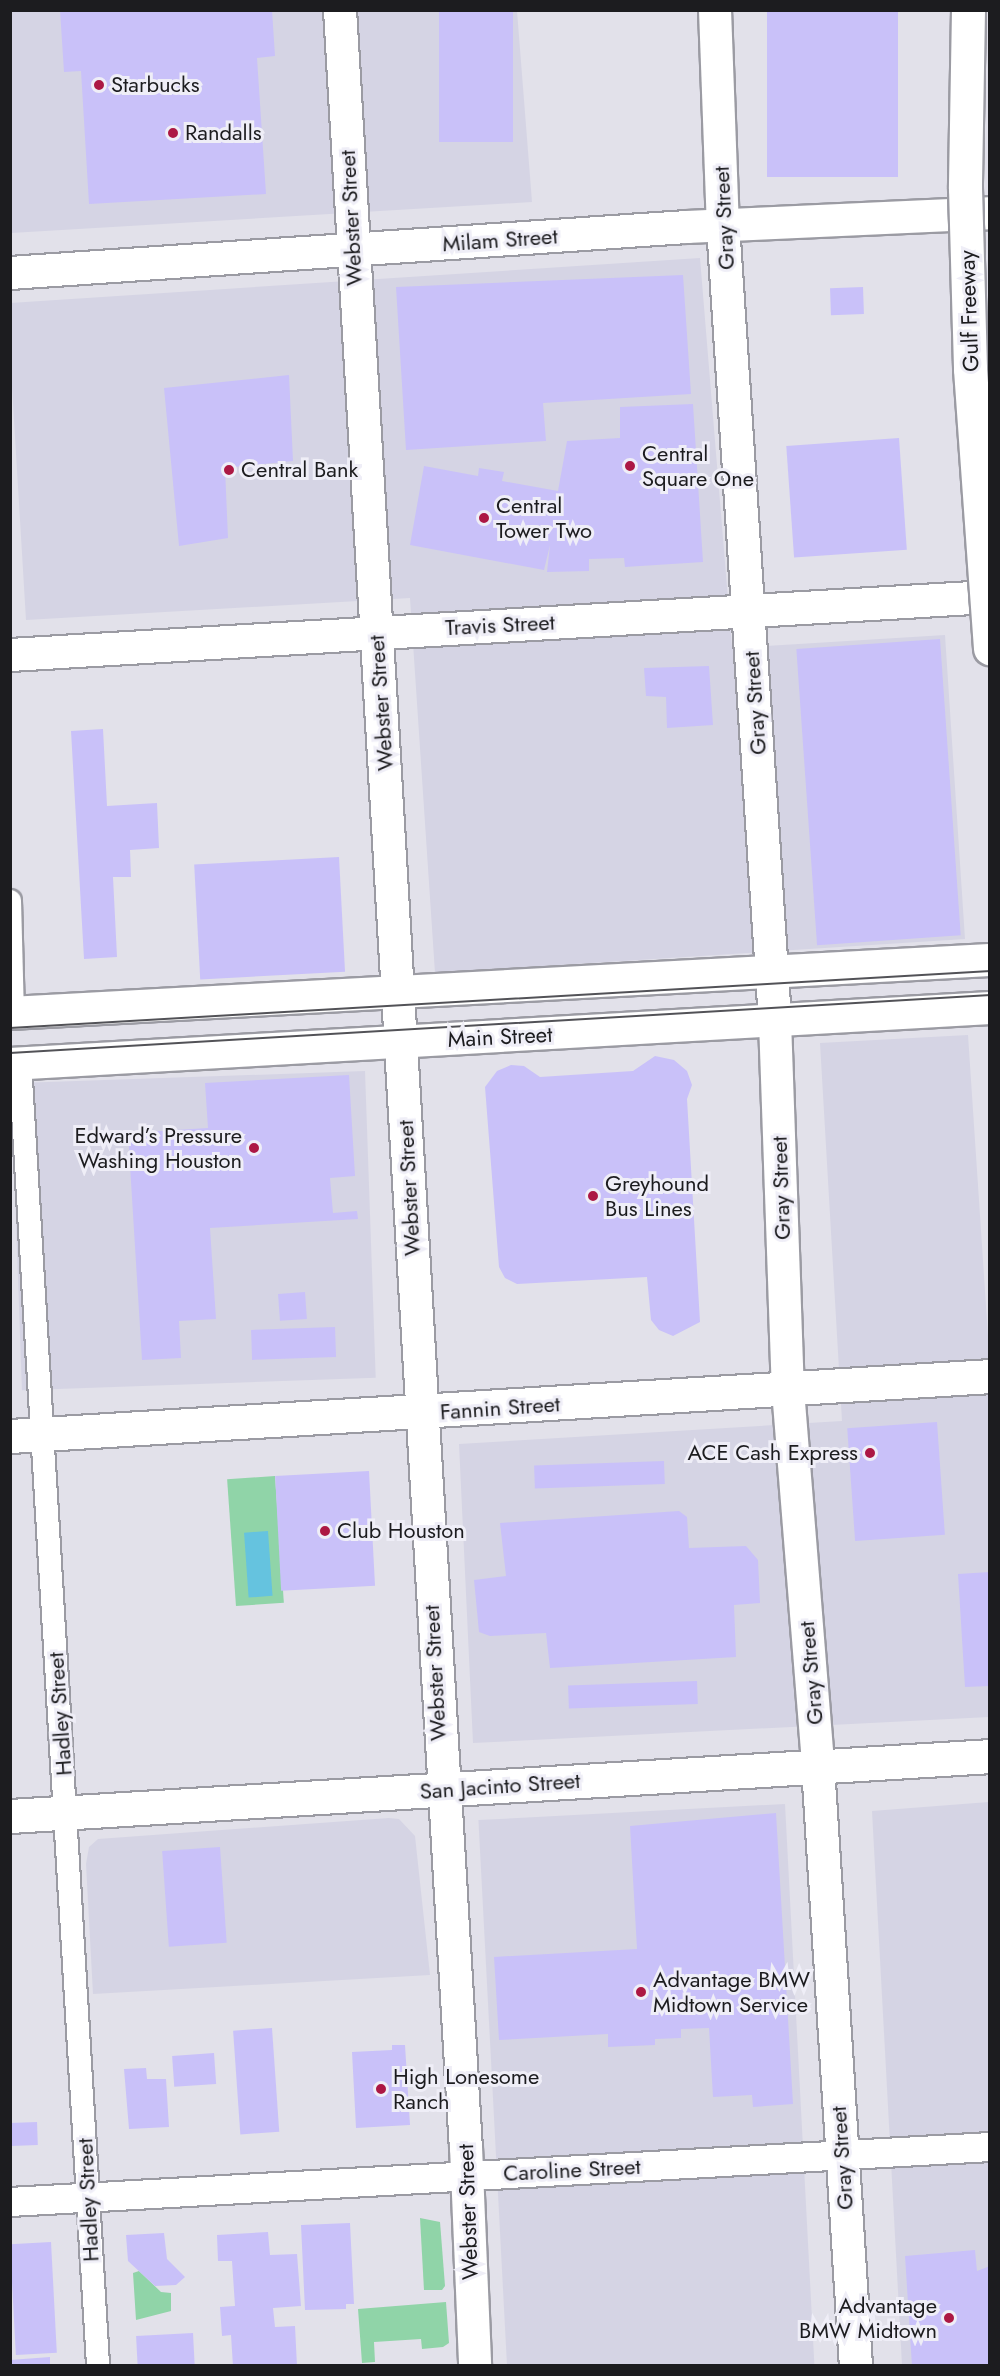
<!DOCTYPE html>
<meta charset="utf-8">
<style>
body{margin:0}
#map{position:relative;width:1000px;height:2376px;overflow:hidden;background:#e2e1ea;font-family:Jost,sans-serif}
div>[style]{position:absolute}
.built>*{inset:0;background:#d5d4e4;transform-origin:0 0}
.green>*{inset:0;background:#90d4a8;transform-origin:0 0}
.water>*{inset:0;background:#65c3df;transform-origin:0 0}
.building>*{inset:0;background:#c9c1f9;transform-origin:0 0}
.roads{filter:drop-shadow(2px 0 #9b9ba3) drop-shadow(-2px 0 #9b9ba3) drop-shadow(0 2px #9b9ba3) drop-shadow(0 -2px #9b9ba3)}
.minor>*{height:22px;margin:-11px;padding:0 11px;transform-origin:11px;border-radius:11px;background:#fff}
.tertiary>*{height:28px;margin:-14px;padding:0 14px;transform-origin:14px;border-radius:14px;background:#fff}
.secondary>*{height:32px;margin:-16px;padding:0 16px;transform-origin:16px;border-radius:16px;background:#fff}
.primary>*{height:33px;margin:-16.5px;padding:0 16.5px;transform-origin:16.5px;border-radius:16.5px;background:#fff}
.tram>*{height:1.5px;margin:-0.75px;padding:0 0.75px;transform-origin:0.75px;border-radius:0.75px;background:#525257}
.bridges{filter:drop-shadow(2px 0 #9b9ba3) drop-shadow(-2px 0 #9b9ba3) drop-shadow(0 2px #9b9ba3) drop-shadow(0 -2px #9b9ba3)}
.motorway-bridge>*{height:33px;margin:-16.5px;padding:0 16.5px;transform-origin:16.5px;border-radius:16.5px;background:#fff}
.dots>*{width:16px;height:16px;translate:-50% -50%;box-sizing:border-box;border:3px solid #efeef7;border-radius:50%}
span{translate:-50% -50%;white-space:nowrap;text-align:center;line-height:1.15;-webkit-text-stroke:6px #efeef7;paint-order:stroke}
.poi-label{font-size:22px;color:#1c1c1f}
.left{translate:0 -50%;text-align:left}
.right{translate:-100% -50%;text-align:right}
.street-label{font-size:22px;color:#1c1c1f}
.frame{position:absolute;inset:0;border:12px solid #1c1c1f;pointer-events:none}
</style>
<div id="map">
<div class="built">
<div style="clip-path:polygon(11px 11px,517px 11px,532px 202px,11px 233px)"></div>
<div style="clip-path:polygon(700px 258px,732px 648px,945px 635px,965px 939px,435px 973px,410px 598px,26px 620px,11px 370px,10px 303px)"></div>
<div style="clip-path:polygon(968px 1035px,990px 1366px,989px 1717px,473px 1743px,459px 1444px,842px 1421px,820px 1043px)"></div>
<div style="left:365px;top:1071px;width:307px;height:354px;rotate:88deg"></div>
<div style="clip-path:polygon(989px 1802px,989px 2365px,902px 2365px,872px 1811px)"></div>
<div style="left:785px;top:1804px;width:562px;height:307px;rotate:87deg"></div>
<div style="clip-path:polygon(389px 1818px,399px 1819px,415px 1836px,430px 1975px,93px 1994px,86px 1864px,89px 1847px,98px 1839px)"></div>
</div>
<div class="green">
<div style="left:275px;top:1476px;width:127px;height:48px;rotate:86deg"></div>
<div style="clip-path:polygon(420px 2218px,440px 2222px,445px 2286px,442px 2290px,424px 2290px)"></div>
<div style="clip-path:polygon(139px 2271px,161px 2292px,171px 2293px,171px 2311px,136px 2320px,133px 2273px)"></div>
<div style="clip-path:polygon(446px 2302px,449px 2343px,443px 2347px,422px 2349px,421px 2339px,374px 2342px,375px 2362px,362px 2363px,358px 2309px)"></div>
</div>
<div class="water">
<div style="left:268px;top:1531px;width:65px;height:24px;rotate:86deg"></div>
</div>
<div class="building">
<div style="clip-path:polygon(60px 10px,272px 10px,275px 56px,257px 58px,266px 194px,89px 204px,81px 71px,64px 72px)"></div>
<div style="left:439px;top:10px;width:74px;height:132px"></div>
<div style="left:767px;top:10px;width:131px;height:167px"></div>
<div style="clip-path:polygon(683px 275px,691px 394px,543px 403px,546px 441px,406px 450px,396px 287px)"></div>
<div style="left:863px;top:287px;width:27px;height:33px;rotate:88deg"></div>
<div style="clip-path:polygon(289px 375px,293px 461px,225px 468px,228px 538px,179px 546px,164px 388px)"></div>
<div style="clip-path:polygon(693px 404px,703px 562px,625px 567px,624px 558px,589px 559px,589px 571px,547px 572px,550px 545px,544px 570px,410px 545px,424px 466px,478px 476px,479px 468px,504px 472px,502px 481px,558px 491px,567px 441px,620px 438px,620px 407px)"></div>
<div style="left:899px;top:438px;width:112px;height:113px;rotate:86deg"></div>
<div style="left:940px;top:639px;width:297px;height:144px;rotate:86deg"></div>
<div style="clip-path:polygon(709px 666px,713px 725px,667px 728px,666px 697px,646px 696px,644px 668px)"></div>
<div style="clip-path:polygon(103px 729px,107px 806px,157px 803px,159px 848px,130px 850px,131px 877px,113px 877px,117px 957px,84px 959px,71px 731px)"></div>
<div style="left:339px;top:857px;width:115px;height:145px;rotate:87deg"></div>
<div style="clip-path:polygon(655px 1056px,674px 1060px,687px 1071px,692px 1085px,687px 1099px,700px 1322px,673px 1336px,659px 1330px,651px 1320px,647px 1277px,517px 1284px,505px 1278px,499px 1267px,485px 1087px,497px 1071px,511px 1065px,524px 1066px,540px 1077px,633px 1071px)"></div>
<div style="clip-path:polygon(349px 1075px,355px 1176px,330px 1178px,333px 1213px,357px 1211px,358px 1219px,210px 1228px,216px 1319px,179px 1321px,181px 1358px,142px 1360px,128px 1133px,208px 1128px,205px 1083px)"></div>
<div style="left:305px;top:1292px;width:27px;height:27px;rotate:86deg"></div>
<div style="left:335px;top:1327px;width:30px;height:84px;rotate:88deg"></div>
<div style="left:937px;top:1422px;width:113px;height:90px;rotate:86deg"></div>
<div style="left:664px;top:1461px;width:23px;height:130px;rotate:88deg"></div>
<div style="left:369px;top:1471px;width:115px;height:94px;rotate:87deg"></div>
<div style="clip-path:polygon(679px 1511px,687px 1517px,689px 1548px,746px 1546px,758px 1560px,760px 1603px,734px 1605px,736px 1657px,550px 1668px,546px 1633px,490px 1636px,479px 1632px,474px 1580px,506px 1576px,500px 1523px)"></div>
<div style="clip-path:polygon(990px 1572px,990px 1686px,965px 1687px,958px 1574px)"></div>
<div style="left:697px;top:1681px;width:23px;height:129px;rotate:88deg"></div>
<div style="clip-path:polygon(776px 1813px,793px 2104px,753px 2107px,752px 2095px,713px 2097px,709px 2028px,681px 2029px,681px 2038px,655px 2039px,655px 2045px,608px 2047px,608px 2034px,499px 2040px,494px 1957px,637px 1949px,630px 1826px)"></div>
<div style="left:220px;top:1847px;width:96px;height:58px;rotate:86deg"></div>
<div style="left:272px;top:2028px;width:104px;height:39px;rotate:86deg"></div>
<div style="clip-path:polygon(392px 2045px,405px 2045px,410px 2125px,356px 2128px,352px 2052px,392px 2050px)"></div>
<div style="left:214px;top:2053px;width:31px;height:42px;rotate:86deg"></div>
<div style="clip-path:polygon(146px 2068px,147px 2079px,166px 2079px,169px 2127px,129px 2129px,124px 2069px)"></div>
<div style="left:37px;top:2122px;width:23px;height:27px;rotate:88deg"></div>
<div style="clip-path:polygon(350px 2223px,354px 2304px,346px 2304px,346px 2309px,305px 2310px,301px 2225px)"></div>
<div style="clip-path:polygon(268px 2232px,270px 2255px,297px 2254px,301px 2306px,273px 2308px,275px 2327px,295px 2326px,297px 2366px,233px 2366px,231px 2335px,222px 2336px,220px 2307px,235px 2306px,232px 2261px,218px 2261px,217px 2235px)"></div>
<div style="clip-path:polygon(164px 2233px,167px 2259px,185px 2277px,176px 2285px,155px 2286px,128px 2261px,126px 2235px)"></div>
<div style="left:51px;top:2242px;width:111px;height:41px;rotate:87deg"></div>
<div style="clip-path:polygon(975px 2250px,977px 2271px,990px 2266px,990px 2366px,912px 2366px,905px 2256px)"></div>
<div style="left:193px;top:2333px;width:33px;height:57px;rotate:87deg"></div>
<div style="clip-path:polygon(50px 2357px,50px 2366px,10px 2366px,10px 2360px)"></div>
</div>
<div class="roads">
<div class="minor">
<div style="left:10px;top:901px;width:112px;rotate:88.5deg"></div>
<div style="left:20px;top:1063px;width:1305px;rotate:86.57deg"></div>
</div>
<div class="tertiary">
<div style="left:10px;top:2202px;width:982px;rotate:-3.21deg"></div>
</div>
<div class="secondary">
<div style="left:340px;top:10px;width:2141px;rotate:86.63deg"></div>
<div style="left:466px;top:2147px;width:219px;rotate:87.6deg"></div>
<div style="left:715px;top:10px;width:215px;rotate:87.9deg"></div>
<div style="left:723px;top:225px;width:798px;rotate:86.26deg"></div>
<div style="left:775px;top:1021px;width:369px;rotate:88deg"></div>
<div style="left:788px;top:1390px;width:377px;rotate:85.4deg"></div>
<div style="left:818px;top:1766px;width:601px;rotate:86.38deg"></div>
<div style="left:10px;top:273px;width:678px;rotate:-3.89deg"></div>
<div style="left:686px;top:227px;width:304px;rotate:-2.6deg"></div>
<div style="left:10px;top:655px;width:982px;rotate:-3.39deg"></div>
<div style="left:10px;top:1013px;width:981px;rotate:-3.1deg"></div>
<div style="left:10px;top:1064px;width:982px;rotate:-3.27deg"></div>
</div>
<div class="primary">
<div style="left:10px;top:1436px;width:982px;rotate:-3.5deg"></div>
<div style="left:10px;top:1816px;width:982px;rotate:-3.5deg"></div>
</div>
</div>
<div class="tram">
<div style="left:10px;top:1028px;width:982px;rotate:-3.33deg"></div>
<div style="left:10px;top:1053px;width:982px;rotate:-3.39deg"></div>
</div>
<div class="bridges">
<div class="motorway-bridge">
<div style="left:968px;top:10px;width:178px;rotate:91deg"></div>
<div style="left:965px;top:188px;width:181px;rotate:88.4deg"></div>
<div style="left:970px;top:369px;width:280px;rotate:85.9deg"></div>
</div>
</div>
<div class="dots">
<div style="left:99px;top:85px;background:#ac1844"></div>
<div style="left:173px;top:133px;background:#ac1844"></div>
<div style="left:630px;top:466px;background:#ac1844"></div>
<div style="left:229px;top:470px;background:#ac1844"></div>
<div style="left:484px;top:518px;background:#ac1844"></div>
<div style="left:254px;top:1148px;background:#ac1844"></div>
<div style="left:593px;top:1196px;background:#ac1844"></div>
<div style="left:870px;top:1453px;background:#ac1844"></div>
<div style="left:325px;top:1531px;background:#ac1844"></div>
<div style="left:641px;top:1992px;background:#ac1844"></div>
<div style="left:381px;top:2089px;background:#ac1844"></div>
<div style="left:949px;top:2318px;background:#ac1844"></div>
</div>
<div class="poi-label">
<span class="left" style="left:111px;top:85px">Starbucks</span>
<span class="left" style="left:185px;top:133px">Randalls</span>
<span class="left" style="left:642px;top:466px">Central<br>Square One</span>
<span class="left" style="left:241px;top:470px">Central Bank</span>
<span class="left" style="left:496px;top:518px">Central<br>Tower Two</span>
<span class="right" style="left:242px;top:1148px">Edward’s Pressure<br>Washing Houston</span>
<span class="left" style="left:605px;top:1196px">Greyhound<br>Bus Lines</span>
<span class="right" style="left:858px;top:1453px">ACE Cash Express</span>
<span class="left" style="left:337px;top:1531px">Club Houston</span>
<span class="left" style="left:653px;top:1992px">Advantage BMW<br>Midtown Service</span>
<span class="left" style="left:393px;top:2089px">High Lonesome<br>Ranch</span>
<span class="right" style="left:937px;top:2318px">Advantage<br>BMW Midtown</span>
</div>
<div class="street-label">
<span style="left:351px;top:218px;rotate:-93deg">Webster Street</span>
<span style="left:724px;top:218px;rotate:-93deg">Gray Street</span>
<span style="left:500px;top:240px;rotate:-4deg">Milam Street</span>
<span style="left:969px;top:311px;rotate:-92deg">Gulf Freeway</span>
<span style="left:500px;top:625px;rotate:-3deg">Travis Street</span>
<span style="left:381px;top:703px;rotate:-94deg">Webster Street</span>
<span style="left:755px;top:703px;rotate:-94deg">Gray Street</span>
<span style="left:500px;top:1037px;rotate:-3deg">Main Street</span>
<span style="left:409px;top:1188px;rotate:-93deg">Webster Street</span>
<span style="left:781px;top:1188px;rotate:-92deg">Gray Street</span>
<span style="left:500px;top:1408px;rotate:-4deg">Fannin Street</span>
<span style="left:435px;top:1673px;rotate:-93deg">Webster Street</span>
<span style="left:811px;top:1673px;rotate:-95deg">Gray Street</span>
<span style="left:60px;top:1714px;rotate:-94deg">Hadley Street</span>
<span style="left:500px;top:1786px;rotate:-4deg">San Jacinto Street</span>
<span style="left:842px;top:2158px;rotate:-94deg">Gray Street</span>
<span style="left:572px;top:2170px;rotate:-3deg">Caroline Street</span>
<span style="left:88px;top:2200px;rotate:-93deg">Hadley Street</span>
<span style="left:468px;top:2212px;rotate:-92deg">Webster Street</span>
</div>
<div class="frame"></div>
</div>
